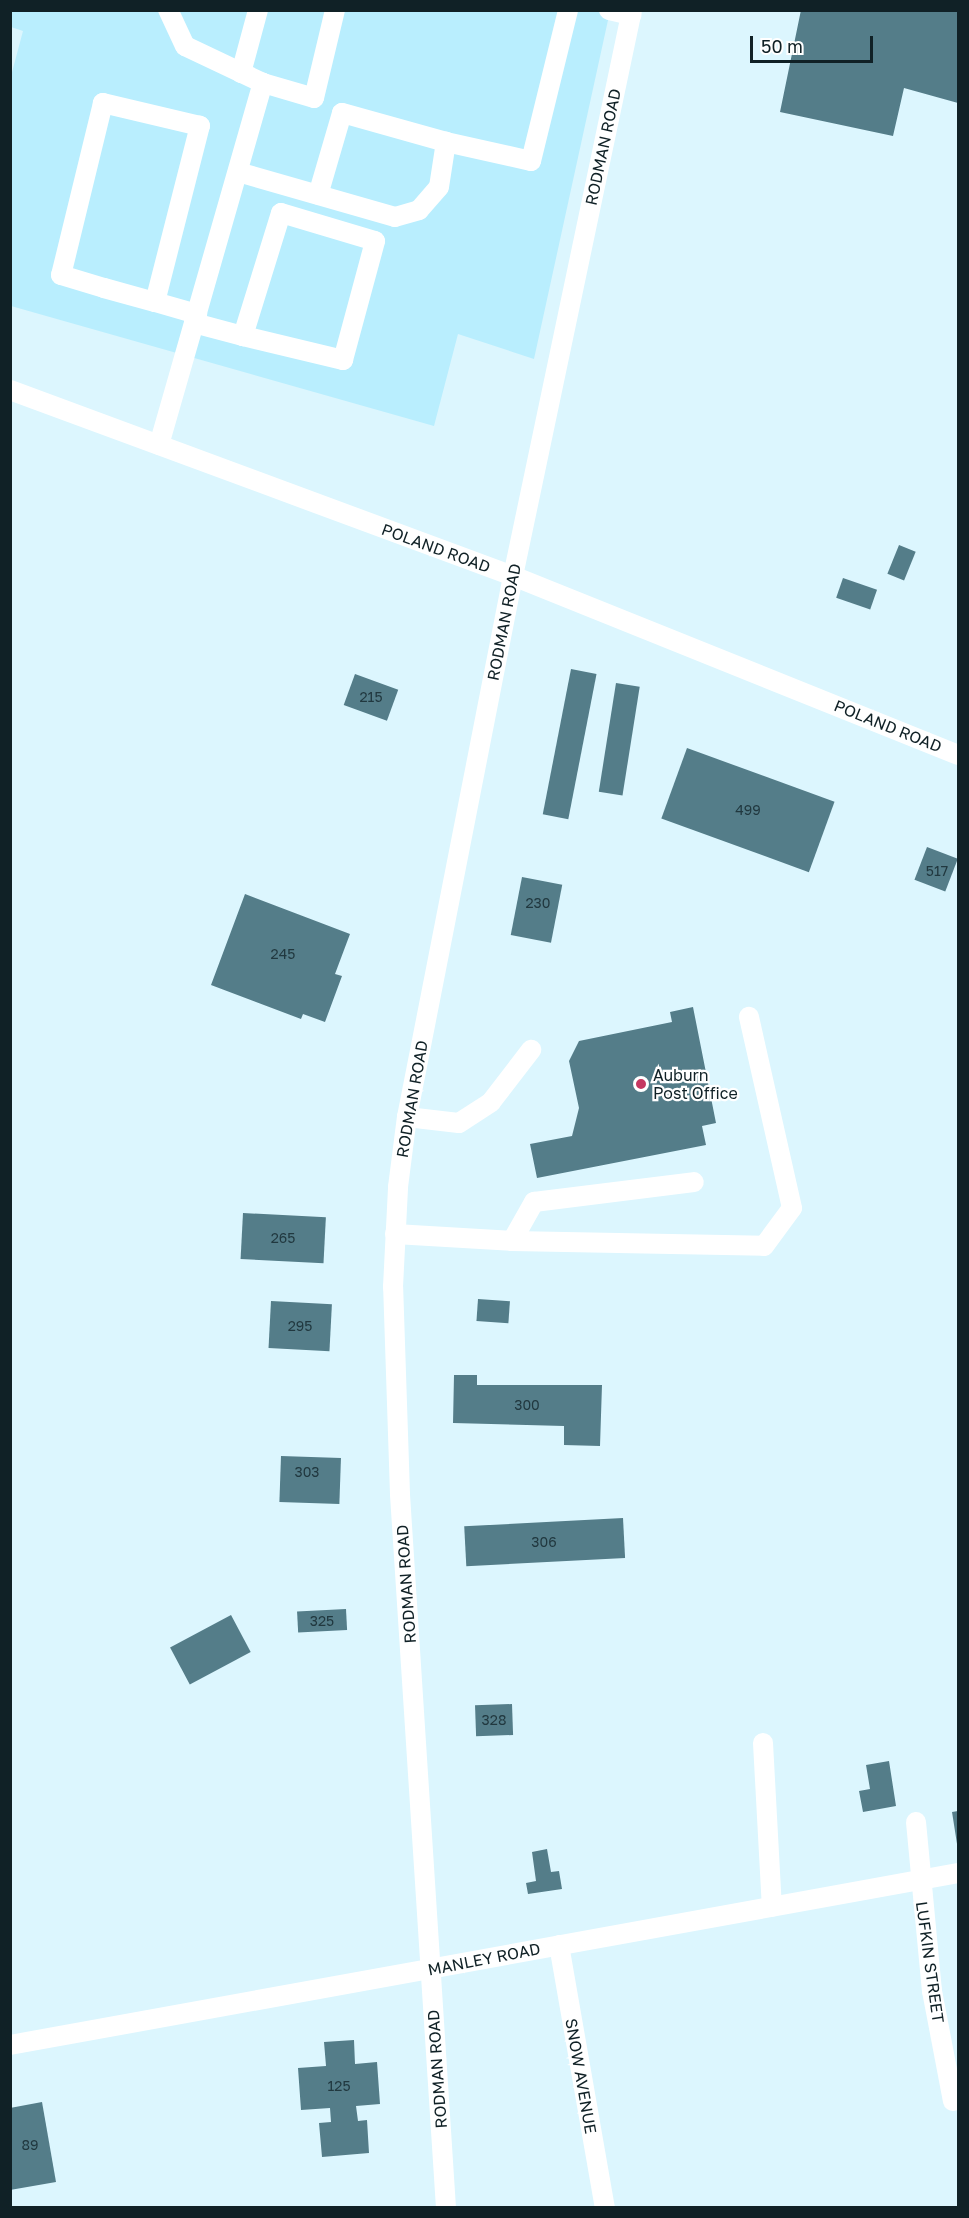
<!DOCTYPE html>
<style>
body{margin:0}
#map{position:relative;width:969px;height:2218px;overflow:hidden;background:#dcf6fe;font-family:"Golos Text",sans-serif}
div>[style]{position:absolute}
.built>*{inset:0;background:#b9eefe}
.building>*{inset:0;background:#547d89;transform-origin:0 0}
.minor>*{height:20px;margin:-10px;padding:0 10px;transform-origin:10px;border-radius:10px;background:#fff}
.dots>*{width:16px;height:16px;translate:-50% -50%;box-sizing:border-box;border:3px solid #fff;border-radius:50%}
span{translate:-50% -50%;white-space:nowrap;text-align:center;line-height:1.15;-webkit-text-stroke:4.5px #fff;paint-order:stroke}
.number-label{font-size:14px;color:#21383f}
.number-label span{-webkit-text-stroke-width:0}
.street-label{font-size:16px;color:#102126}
.poi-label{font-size:16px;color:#102126}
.left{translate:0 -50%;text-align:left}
.frame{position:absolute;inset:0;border:12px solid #102126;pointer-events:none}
.scale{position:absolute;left:750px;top:36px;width:123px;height:27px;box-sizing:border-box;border:3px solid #102126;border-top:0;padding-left:8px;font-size:18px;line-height:21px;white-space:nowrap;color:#102126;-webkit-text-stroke:4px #fff;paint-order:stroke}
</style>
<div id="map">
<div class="built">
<div style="clip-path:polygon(10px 11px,610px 11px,534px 359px,458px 334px,434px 426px,11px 306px,11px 76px,23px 31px,11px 27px)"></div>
</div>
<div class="building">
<div style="clip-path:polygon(801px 10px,958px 10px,958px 103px,904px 88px,893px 136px,780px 112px)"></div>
<div style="left:899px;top:545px;width:18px;height:31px;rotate:22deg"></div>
<div style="left:843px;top:578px;width:36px;height:21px;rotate:19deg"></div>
<div style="left:571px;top:669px;width:26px;height:148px;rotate:11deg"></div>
<div style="left:355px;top:674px;width:46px;height:33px;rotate:20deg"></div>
<div style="left:616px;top:683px;width:24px;height:110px;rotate:9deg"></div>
<div style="left:687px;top:748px;width:157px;height:75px;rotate:20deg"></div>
<div style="left:927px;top:847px;width:33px;height:35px;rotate:21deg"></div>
<div style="left:522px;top:877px;width:41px;height:59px;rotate:11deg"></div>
<div style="clip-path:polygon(245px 894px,350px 934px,335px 974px,342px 976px,325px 1022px,303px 1014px,301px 1019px,211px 985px)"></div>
<div style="clip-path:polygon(693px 1007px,716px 1123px,702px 1126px,706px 1145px,537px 1178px,530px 1144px,572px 1136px,579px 1108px,569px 1061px,579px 1041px,672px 1022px,670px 1012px)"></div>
<div style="left:243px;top:1213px;width:83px;height:46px;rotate:3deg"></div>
<div style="left:478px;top:1299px;width:32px;height:22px;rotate:4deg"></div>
<div style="left:271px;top:1301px;width:61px;height:47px;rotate:3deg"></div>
<div style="clip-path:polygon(454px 1375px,477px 1375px,477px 1385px,602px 1385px,600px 1446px,564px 1445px,564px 1426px,453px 1423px)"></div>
<div style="left:281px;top:1456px;width:60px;height:46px;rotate:2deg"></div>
<div style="left:623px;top:1518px;width:40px;height:159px;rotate:87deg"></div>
<div style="left:346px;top:1609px;width:21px;height:49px;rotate:87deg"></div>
<div style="left:231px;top:1615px;width:42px;height:69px;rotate:62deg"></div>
<div style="left:512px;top:1704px;width:31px;height:37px;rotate:88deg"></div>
<div style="clip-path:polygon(889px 1761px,896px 1806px,863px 1812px,859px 1791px,870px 1789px,866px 1765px)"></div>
<div style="clip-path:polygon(958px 1811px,958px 1844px,957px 1844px,952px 1812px)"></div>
<div style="clip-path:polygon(547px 1849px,551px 1872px,559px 1871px,562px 1889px,528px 1894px,526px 1883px,536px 1881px,532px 1852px)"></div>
<div style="clip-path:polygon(354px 2040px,355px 2064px,377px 2062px,380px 2104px,356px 2106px,358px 2121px,367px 2120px,369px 2153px,322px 2157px,319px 2123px,331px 2122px,330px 2108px,301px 2110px,298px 2068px,326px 2066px,324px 2042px)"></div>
<div style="clip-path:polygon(42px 2102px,56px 2182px,10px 2190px,10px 2108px)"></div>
</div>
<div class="minor">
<div style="left:609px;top:10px;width:23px;rotate:13deg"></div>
<div style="left:241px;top:73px;width:65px;rotate:-74.9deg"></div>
<div style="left:263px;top:83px;width:53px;rotate:16.4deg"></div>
<div style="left:314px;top:98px;width:90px;rotate:-76.6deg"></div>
<div style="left:446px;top:142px;width:87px;rotate:12.6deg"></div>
<div style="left:531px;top:161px;width:155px;rotate:-76.2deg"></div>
<div style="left:238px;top:172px;width:163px;rotate:16deg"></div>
<div style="left:395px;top:217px;width:25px;rotate:-16deg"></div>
<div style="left:419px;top:210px;width:30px;rotate:-49deg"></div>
<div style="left:439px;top:187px;width:46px;rotate:-81.2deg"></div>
<div style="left:446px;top:142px;width:108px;rotate:-164.4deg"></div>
<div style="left:342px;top:113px;width:85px;rotate:106.3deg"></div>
<div style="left:155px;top:302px;width:182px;rotate:-75.7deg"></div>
<div style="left:200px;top:126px;width:100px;rotate:-166.7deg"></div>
<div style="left:103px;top:103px;width:177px;rotate:103.7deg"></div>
<div style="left:61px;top:275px;width:45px;rotate:16.8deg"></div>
<div style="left:104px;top:288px;width:53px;rotate:15.4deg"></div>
<div style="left:155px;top:302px;width:44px;rotate:15.9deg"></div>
<div style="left:194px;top:323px;width:51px;rotate:14.9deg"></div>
<div style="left:243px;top:336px;width:103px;rotate:13.5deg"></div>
<div style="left:343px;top:360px;width:123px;rotate:-74.9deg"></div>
<div style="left:375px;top:241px;width:98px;rotate:-163.4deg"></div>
<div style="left:281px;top:213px;width:129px;rotate:107.2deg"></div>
<div style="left:10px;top:390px;width:536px;rotate:20.29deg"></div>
<div style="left:513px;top:576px;width:480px;rotate:21.9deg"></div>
<div style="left:159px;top:445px;width:377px;rotate:-74deg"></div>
<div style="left:263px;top:83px;width:86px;rotate:-154.6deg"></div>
<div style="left:185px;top:46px;width:40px;rotate:-115deg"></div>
<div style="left:407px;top:1117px;width:52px;rotate:6.6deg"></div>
<div style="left:459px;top:1123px;width:38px;rotate:-33deg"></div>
<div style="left:491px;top:1102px;width:66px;rotate:-52.4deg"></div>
<div style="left:395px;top:1234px;width:117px;rotate:3.4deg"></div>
<div style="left:512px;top:1241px;width:252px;rotate:1.1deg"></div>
<div style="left:764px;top:1246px;width:47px;rotate:-53.6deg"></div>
<div style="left:792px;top:1208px;width:196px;rotate:-102.7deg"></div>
<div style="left:512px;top:1241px;width:45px;rotate:-60.6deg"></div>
<div style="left:534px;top:1202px;width:161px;rotate:-7.1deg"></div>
<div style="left:763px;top:1743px;width:164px;rotate:86.9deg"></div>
<div style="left:916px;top:1822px;width:170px;rotate:84.6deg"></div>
<div style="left:932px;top:1991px;width:112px;rotate:79.2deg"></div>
<div style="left:559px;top:1945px;width:267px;rotate:80.1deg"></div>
<div style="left:10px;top:2045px;width:963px;rotate:-10.28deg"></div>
<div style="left:446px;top:2208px;width:715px;rotate:-93.69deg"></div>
<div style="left:400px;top:1494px;width:207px;rotate:-91.9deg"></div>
<div style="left:393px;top:1287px;width:100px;rotate:-87.1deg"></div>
<div style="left:398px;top:1187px;width:71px;rotate:-82.7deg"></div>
<div style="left:407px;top:1117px;width:551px;rotate:-78.91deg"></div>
<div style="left:513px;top:576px;width:578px;rotate:-78.13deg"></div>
</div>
<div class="dots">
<div style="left:641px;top:1084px;background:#c53760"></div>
</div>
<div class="number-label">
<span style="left:371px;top:697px">215</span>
<span style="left:748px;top:810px">499</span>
<span style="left:937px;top:871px">517</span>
<span style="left:538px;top:903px">230</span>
<span style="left:283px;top:954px">245</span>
<span style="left:283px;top:1238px">265</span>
<span style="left:300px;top:1326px">295</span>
<span style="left:527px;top:1405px">300</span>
<span style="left:307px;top:1472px">303</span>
<span style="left:544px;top:1542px">306</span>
<span style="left:322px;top:1621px">325</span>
<span style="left:494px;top:1720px">328</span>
<span style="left:339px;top:2086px">125</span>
<span style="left:30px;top:2145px">89</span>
</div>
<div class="street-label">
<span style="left:603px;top:147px;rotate:-78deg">RODMAN ROAD</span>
<span style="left:436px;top:548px;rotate:20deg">POLAND ROAD</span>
<span style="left:504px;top:622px;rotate:-79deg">RODMAN ROAD</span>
<span style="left:888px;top:726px;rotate:22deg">POLAND ROAD</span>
<span style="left:412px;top:1099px;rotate:-80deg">RODMAN ROAD</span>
<span style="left:406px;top:1584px;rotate:-94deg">RODMAN ROAD</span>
<span style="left:484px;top:1959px;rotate:-11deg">MANLEY ROAD</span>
<span style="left:930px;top:1962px;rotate:82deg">LUFKIN STREET</span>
<span style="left:437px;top:2069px;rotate:-94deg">RODMAN ROAD</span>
<span style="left:581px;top:2076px;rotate:80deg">SNOW AVENUE</span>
</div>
<div class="poi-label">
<span class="left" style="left:653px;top:1084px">Auburn<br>Post Office</span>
</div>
<div class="frame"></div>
<div class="scale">50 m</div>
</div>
